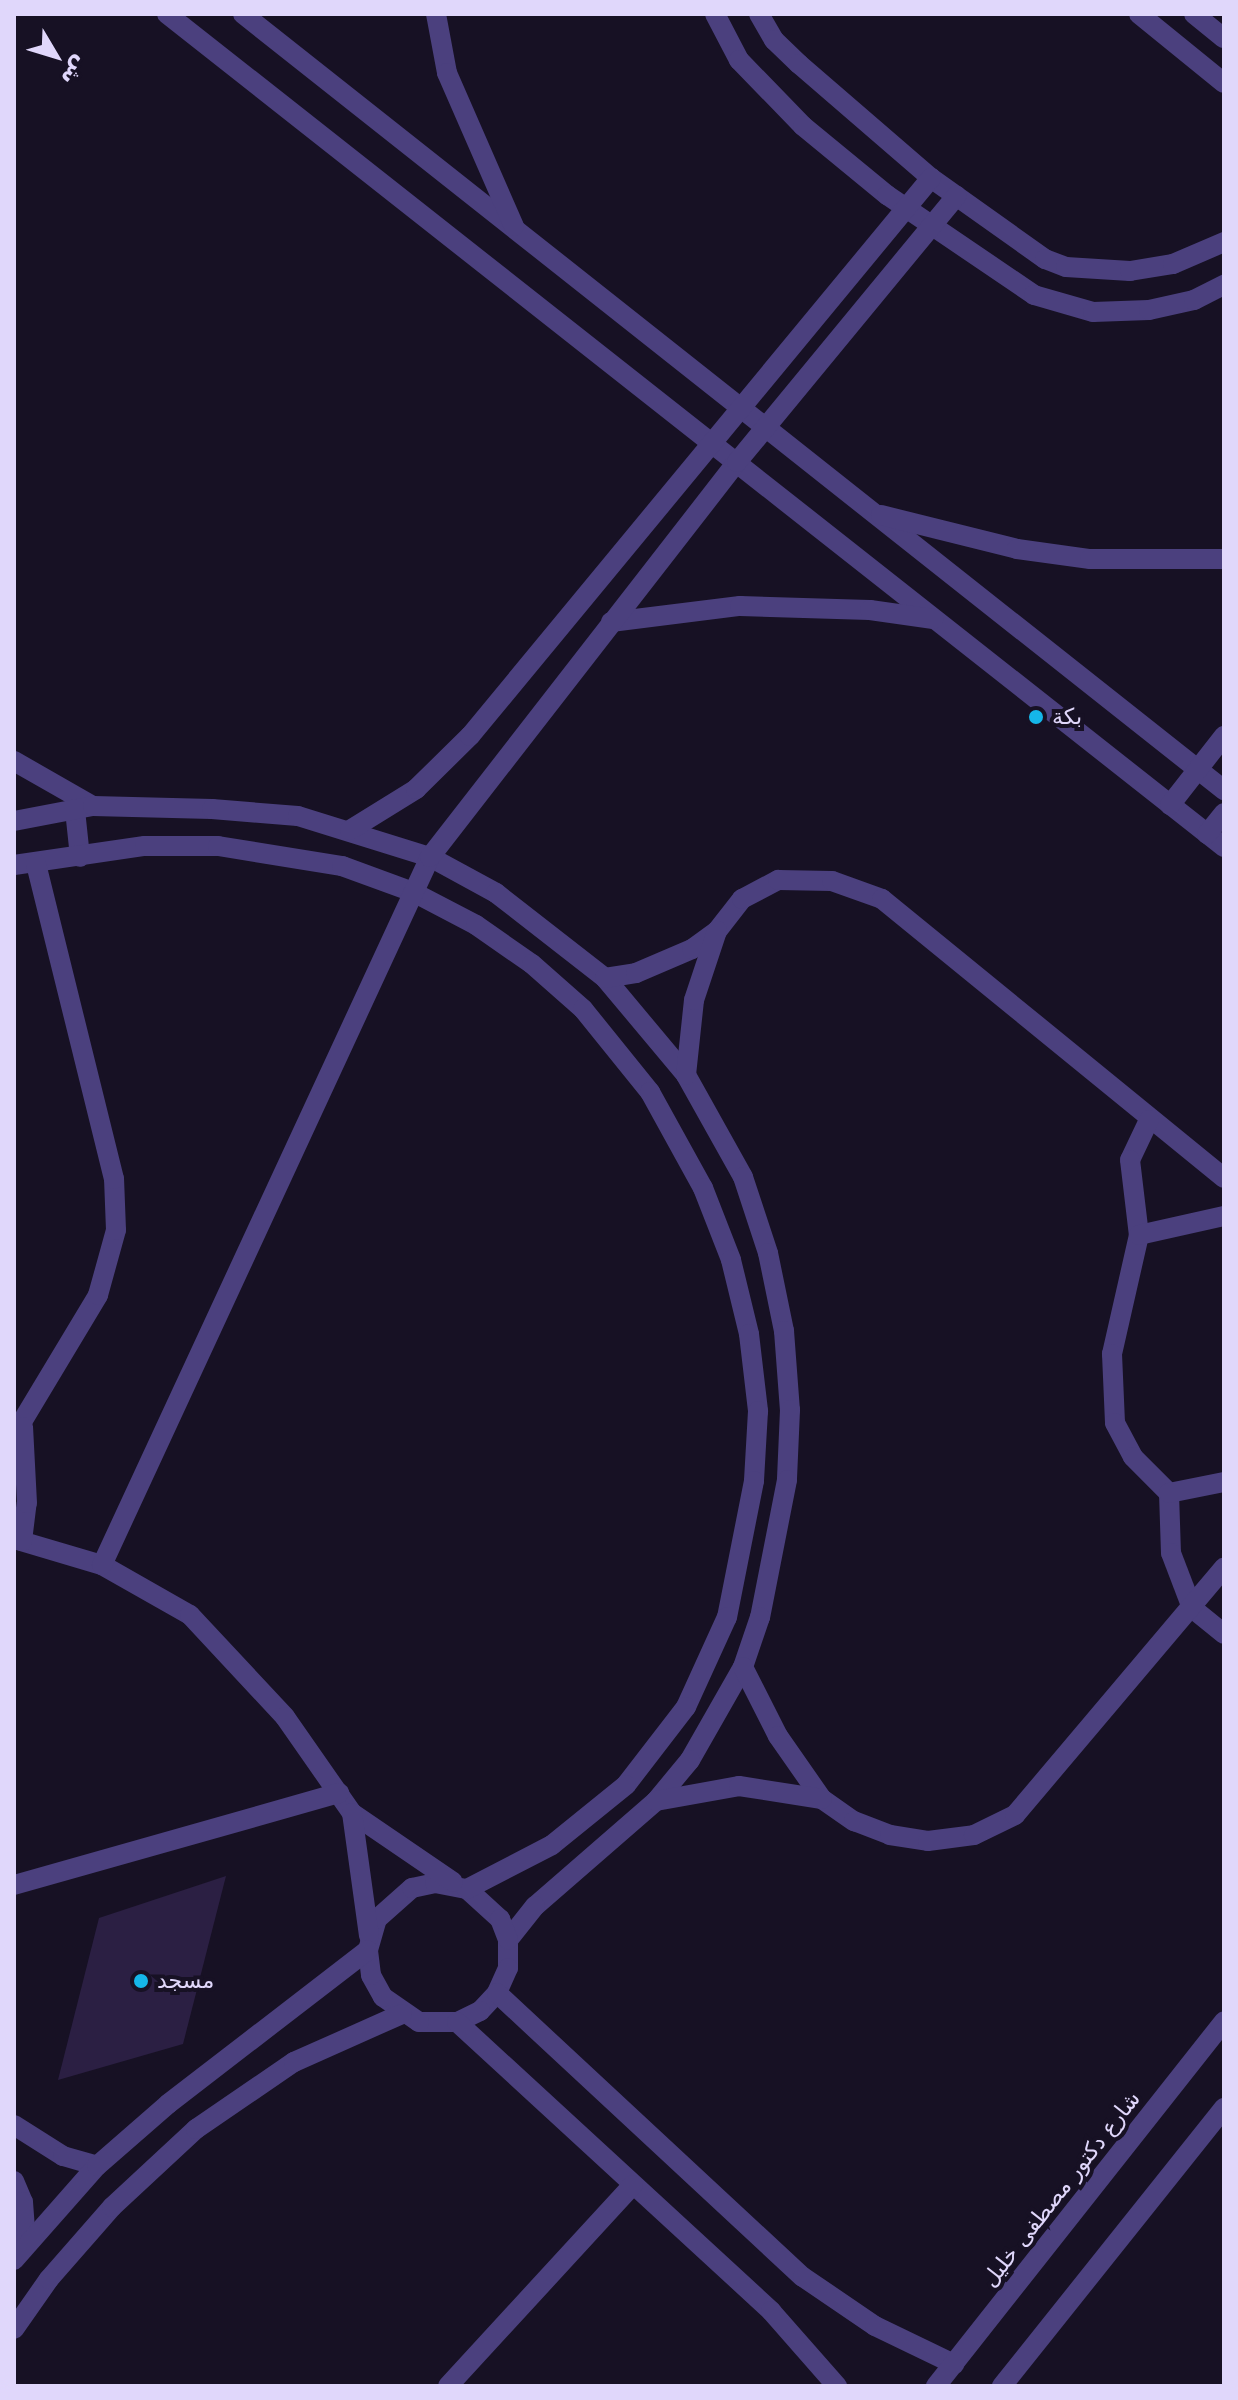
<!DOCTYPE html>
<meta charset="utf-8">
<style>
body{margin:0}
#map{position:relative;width:1238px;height:2400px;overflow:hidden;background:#171124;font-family:"DejaVu Sans",Cairo,sans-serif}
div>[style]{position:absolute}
.building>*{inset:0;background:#2b1f43}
.minor>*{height:20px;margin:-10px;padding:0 10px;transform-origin:10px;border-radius:10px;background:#4b407e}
.dots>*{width:22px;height:22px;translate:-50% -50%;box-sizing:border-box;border:4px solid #171124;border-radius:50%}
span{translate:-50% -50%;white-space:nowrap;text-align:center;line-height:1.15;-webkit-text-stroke:8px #171124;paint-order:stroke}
.poi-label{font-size:22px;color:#e0d7fb}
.left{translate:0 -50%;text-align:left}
.street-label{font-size:22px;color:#e0d7fb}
.frame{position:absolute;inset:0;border:16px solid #e0d7fb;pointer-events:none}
.north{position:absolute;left:16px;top:16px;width:80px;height:80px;-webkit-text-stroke:6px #171124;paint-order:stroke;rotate:128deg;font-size:22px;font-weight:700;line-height:32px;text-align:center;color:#e0d7fb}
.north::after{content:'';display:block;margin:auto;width:28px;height:36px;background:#e0d7fb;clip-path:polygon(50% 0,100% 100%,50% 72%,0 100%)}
</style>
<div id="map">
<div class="building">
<div style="clip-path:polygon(226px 1876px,183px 2044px,58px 2080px,99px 1918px)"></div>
</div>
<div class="minor">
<div style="left:167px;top:14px;width:1346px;rotate:38.24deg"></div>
<div style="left:243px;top:14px;width:1251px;rotate:38.35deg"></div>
<div style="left:436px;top:14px;width:60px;rotate:79.4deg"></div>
<div style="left:447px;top:73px;width:167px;rotate:66.4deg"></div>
<div style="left:715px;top:14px;width:52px;rotate:62.4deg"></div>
<div style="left:739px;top:60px;width:92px;rotate:45.9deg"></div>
<div style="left:803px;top:126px;width:109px;rotate:39.4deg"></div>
<div style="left:887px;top:195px;width:178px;rotate:34.2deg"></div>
<div style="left:1034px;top:295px;width:61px;rotate:16.1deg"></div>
<div style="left:1093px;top:312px;width:56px;rotate:-2deg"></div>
<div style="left:1149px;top:310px;width:46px;rotate:-12.5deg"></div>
<div style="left:1194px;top:300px;width:34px;rotate:-27deg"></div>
<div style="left:759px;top:14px;width:30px;rotate:60deg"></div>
<div style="left:774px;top:40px;width:35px;rotate:44deg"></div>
<div style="left:799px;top:64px;width:174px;rotate:40.8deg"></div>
<div style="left:931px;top:178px;width:140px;rotate:35.4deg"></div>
<div style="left:1045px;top:259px;width:22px;rotate:21deg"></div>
<div style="left:1066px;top:267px;width:64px;rotate:3.6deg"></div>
<div style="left:1130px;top:271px;width:44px;rotate:-9.2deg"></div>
<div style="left:1173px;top:264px;width:56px;rotate:-23.3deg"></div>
<div style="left:1139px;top:14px;width:109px;rotate:39.1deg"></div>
<div style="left:1194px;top:14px;width:38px;rotate:39deg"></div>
<div style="left:881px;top:515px;width:140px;rotate:14deg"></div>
<div style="left:1017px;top:549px;width:74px;rotate:7.8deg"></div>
<div style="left:1090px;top:559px;width:134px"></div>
<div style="left:611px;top:622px;width:130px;rotate:-7.1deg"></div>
<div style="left:740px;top:606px;width:130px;rotate:1.8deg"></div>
<div style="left:870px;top:610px;width:64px;rotate:8.1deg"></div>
<div style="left:14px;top:761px;width:91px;rotate:29.7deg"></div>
<div style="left:1170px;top:805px;width:88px;rotate:-52deg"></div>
<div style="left:75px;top:810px;width:47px;rotate:83.9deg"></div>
<div style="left:14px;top:821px;width:80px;rotate:-10.8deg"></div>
<div style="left:93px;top:806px;width:119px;rotate:1.4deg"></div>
<div style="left:212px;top:809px;width:86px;rotate:4.7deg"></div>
<div style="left:298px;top:816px;width:138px;rotate:17.3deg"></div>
<div style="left:430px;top:857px;width:75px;rotate:28.6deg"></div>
<div style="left:496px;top:893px;width:138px;rotate:37.9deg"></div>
<div style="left:605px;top:978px;width:126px;rotate:50.1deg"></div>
<div style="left:686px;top:1075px;width:117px;rotate:60.8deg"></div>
<div style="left:743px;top:1177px;width:80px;rotate:71.8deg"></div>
<div style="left:768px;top:1253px;width:80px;rotate:78.4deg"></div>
<div style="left:784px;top:1331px;width:79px;rotate:85.7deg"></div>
<div style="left:790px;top:1410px;width:70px;rotate:92.5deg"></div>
<div style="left:787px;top:1480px;width:140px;rotate:101.1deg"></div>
<div style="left:760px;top:1617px;width:53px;rotate:108.8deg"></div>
<div style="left:743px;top:1667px;width:107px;rotate:119.7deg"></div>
<div style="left:690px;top:1760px;width:53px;rotate:129.7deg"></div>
<div style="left:656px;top:1801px;width:160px;rotate:139deg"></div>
<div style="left:535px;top:1906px;width:43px;rotate:128.5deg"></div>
<div style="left:508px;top:1940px;width:28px;rotate:90deg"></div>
<div style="left:508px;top:1968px;width:27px;rotate:114deg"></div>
<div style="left:497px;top:1993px;width:25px;rotate:133deg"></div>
<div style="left:480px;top:2011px;width:25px;rotate:154deg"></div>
<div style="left:457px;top:2022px;width:38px;rotate:180deg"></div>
<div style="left:419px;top:2022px;width:44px;rotate:-145.2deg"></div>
<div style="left:383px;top:1997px;width:25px;rotate:-119deg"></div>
<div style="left:371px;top:1975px;width:25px;rotate:-97deg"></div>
<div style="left:368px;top:1950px;width:32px;rotate:-74deg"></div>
<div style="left:377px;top:1919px;width:47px;rotate:-41.5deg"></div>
<div style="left:412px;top:1888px;width:24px;rotate:-12deg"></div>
<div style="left:435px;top:1883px;width:33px;rotate:11deg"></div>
<div style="left:467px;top:1889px;width:45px;rotate:42.3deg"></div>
<div style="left:500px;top:1919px;width:22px;rotate:69deg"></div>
<div style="left:350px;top:830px;width:78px;rotate:-31.8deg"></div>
<div style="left:416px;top:789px;width:76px;rotate:-44.5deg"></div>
<div style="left:470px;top:736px;width:724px;rotate:-50.44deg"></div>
<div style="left:1207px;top:834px;width:27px;rotate:-51deg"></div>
<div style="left:14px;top:865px;width:132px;rotate:-8.3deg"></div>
<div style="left:145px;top:846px;width:73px"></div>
<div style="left:218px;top:846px;width:126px;rotate:9.2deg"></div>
<div style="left:342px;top:866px;width:76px;rotate:20.1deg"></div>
<div style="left:413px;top:892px;width:71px;rotate:27.6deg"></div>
<div style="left:476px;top:925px;width:68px;rotate:34.9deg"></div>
<div style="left:532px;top:964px;width:68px;rotate:41.4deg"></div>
<div style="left:583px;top:1009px;width:107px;rotate:51.1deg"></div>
<div style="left:650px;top:1092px;width:110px;rotate:61.1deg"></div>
<div style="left:703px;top:1188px;width:77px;rotate:68.7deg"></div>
<div style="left:731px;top:1260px;width:76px;rotate:76.3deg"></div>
<div style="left:749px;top:1334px;width:78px;rotate:83.3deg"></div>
<div style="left:758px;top:1411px;width:70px;rotate:93.3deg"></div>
<div style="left:754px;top:1481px;width:139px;rotate:101.2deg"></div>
<div style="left:727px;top:1617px;width:99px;rotate:114.5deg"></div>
<div style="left:686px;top:1707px;width:98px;rotate:127.6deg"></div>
<div style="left:626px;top:1785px;width:95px;rotate:141deg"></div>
<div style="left:552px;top:1845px;width:96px;rotate:152.6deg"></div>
<div style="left:605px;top:978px;width:31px;rotate:-9deg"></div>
<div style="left:636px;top:973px;width:61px;rotate:-23.2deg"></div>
<div style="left:692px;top:949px;width:31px;rotate:-36deg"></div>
<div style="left:717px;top:931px;width:41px;rotate:-52deg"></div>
<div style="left:742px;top:899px;width:41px;rotate:-27.8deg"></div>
<div style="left:778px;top:880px;width:54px;rotate:1.1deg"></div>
<div style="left:832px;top:881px;width:53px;rotate:19.8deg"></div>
<div style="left:882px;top:899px;width:441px;rotate:39.2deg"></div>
<div style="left:686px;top:1075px;width:75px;rotate:-83.9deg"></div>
<div style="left:694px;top:1000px;width:73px;rotate:-71.6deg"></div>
<div style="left:1149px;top:1120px;width:44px;rotate:115.4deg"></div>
<div style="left:1130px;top:1160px;width:76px;rotate:83.2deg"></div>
<div style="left:1139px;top:1235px;width:122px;rotate:102.8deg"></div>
<div style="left:1112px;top:1354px;width:69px;rotate:87.5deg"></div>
<div style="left:1115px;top:1423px;width:38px;rotate:62deg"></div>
<div style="left:1133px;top:1457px;width:51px;rotate:45deg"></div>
<div style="left:1169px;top:1493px;width:60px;rotate:88.1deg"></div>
<div style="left:1171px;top:1553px;width:59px;rotate:69.1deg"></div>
<div style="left:1192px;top:1608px;width:41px;rotate:39.1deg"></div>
<div style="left:1139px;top:1235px;width:87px;rotate:-12.6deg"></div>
<div style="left:14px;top:1435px;width:163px;rotate:-59deg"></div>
<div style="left:98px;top:1295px;width:67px;rotate:-74.5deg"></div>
<div style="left:116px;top:1230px;width:51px;rotate:-92.2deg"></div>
<div style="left:114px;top:1179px;width:325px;rotate:-103.9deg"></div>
<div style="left:1169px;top:1493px;width:56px;rotate:-11.3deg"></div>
<div style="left:14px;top:1539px;width:92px;rotate:16.5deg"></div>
<div style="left:102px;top:1565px;width:101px;rotate:29.6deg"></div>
<div style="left:190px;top:1615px;width:139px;rotate:47deg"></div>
<div style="left:285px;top:1717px;width:117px;rotate:55.1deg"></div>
<div style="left:352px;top:1813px;width:122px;rotate:34.3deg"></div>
<div style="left:22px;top:1541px;width:38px;rotate:-83deg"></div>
<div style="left:27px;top:1503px;width:76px;rotate:-93deg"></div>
<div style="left:102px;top:1565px;width:780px;rotate:-65.14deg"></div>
<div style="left:430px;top:857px;width:500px;rotate:-52.15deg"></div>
<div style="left:737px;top:462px;width:345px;rotate:-50.5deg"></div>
<div style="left:743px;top:1667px;width:77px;rotate:63.1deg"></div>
<div style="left:778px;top:1736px;width:77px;rotate:55.1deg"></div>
<div style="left:822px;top:1799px;width:39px;rotate:35deg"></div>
<div style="left:854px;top:1821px;width:39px;rotate:21deg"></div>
<div style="left:890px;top:1835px;width:38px;rotate:9deg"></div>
<div style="left:928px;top:1841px;width:46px;rotate:-7.4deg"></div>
<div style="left:974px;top:1835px;width:46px;rotate:-26deg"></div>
<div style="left:1015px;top:1815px;width:324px;rotate:-49.8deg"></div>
<div style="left:656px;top:1801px;width:84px;rotate:-10.2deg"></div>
<div style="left:739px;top:1786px;width:84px;rotate:8.9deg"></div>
<div style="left:352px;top:1813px;width:124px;rotate:82.1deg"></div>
<div style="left:14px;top:1885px;width:338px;rotate:-15.8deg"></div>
<div style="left:497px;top:1993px;width:417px;rotate:42.9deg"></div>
<div style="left:803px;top:2277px;width:87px;rotate:34.2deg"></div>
<div style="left:875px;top:2326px;width:88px;rotate:25.7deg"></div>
<div style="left:457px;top:2022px;width:427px;rotate:42.6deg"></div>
<div style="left:771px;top:2311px;width:100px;rotate:48.7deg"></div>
<div style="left:14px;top:2125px;width:58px;rotate:32.3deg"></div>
<div style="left:63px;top:2156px;width:35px;rotate:16deg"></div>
<div style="left:14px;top:2181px;width:23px;rotate:67deg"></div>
<div style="left:23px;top:2202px;width:41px;rotate:85.8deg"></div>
<div style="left:14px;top:2260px;width:125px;rotate:-48.6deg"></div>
<div style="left:97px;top:2166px;width:94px;rotate:-41.1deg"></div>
<div style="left:168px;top:2104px;width:252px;rotate:-37.6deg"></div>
<div style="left:14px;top:2329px;width:61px;rotate:-55deg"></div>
<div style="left:49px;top:2279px;width:96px;rotate:-48.8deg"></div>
<div style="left:112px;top:2207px;width:115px;rotate:-42.9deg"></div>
<div style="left:196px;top:2129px;width:119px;rotate:-34.4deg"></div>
<div style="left:294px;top:2062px;width:118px;rotate:-24deg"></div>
<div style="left:448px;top:2386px;width:273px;rotate:-47.4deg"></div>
<div style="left:936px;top:2386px;width:465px;rotate:-51.7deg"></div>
<div style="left:1002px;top:2386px;width:356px;rotate:-51.4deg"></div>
</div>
<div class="dots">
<div style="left:1036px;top:717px;background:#15b6e9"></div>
<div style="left:141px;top:1981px;background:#15b6e9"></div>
</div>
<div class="poi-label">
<span class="left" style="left:1052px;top:717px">بكة</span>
<span class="left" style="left:157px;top:1981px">مسجد</span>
</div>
<div class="street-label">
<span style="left:1061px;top:2189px;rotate:-52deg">شارع دكتور مصطفى خليل</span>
</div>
<div class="frame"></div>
<div class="north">ش</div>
</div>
